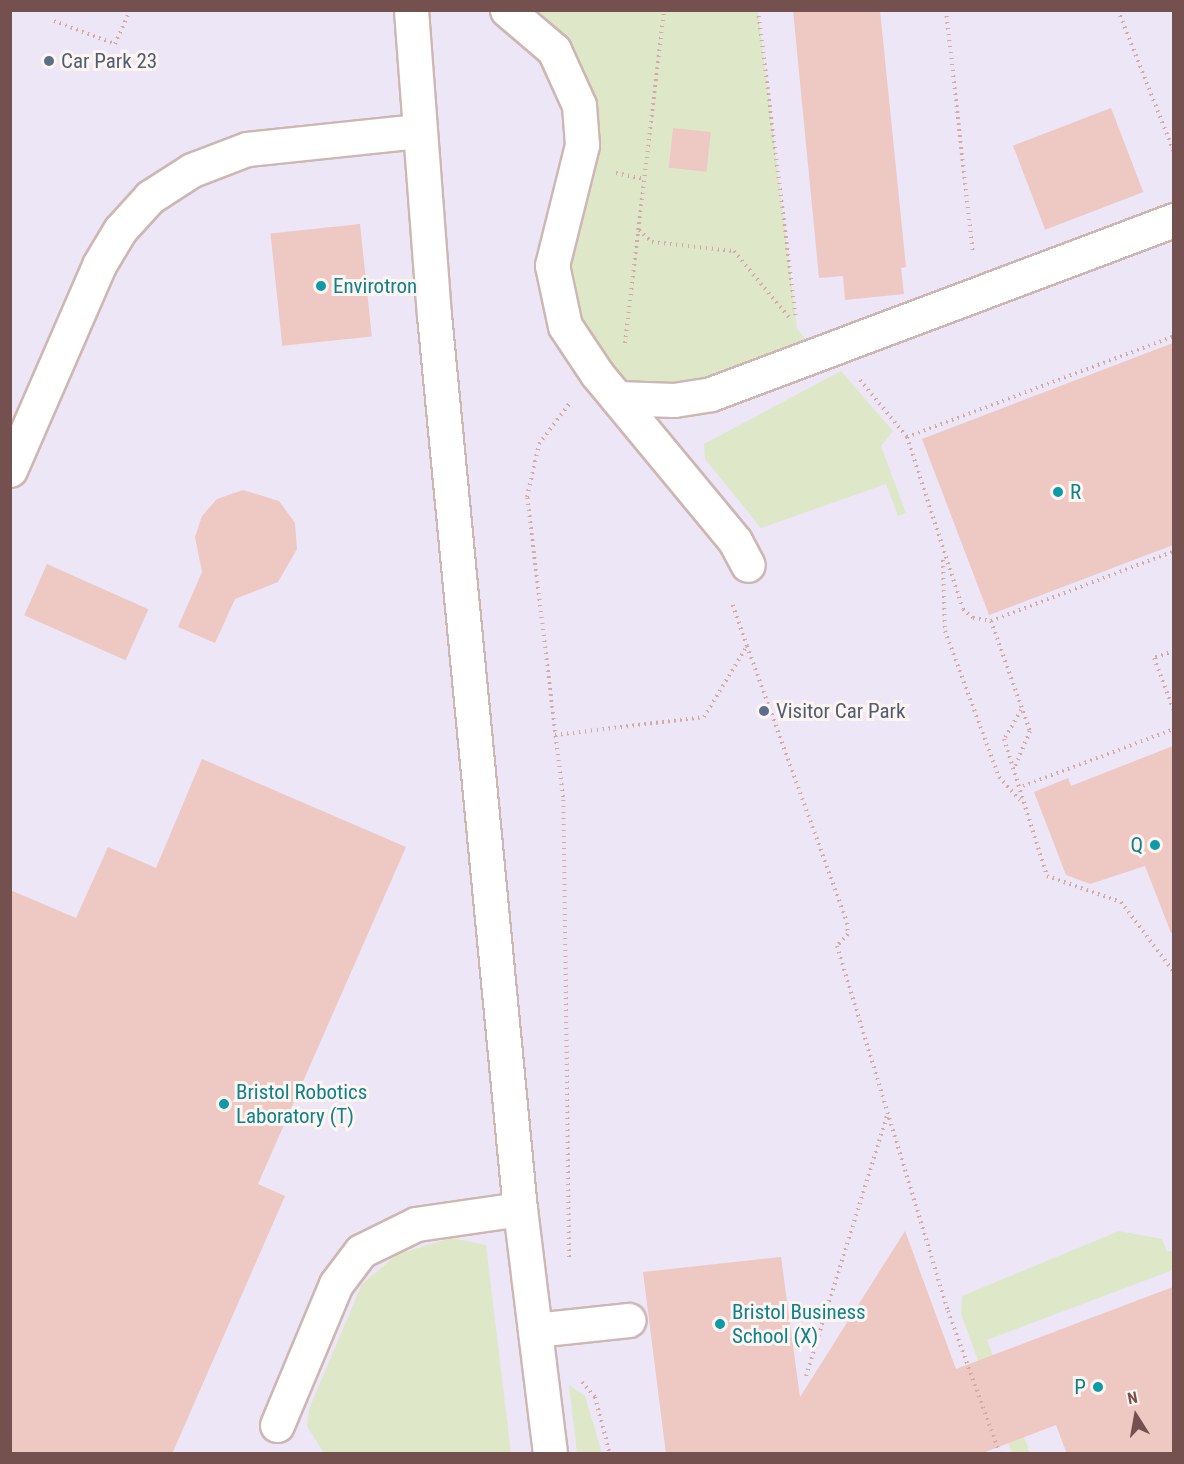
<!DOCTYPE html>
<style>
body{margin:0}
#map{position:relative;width:1184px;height:1464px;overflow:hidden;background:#fbefe9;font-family:"Roboto Condensed",sans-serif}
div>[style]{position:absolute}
.education>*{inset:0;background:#ece6f7;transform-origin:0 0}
.green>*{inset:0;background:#dee8c9}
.building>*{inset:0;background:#eec8c3;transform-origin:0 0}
.path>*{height:4px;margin-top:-2px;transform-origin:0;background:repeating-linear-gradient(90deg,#d3aaa6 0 1.5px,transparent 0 6px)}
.roads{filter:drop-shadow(2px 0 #ceb7b3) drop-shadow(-2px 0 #ceb7b3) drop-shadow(0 2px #ceb7b3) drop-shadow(0 -2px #ceb7b3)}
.minor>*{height:33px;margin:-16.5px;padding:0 16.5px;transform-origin:16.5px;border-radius:16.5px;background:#fff}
.dots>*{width:16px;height:16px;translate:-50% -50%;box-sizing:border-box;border:3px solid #fef4f0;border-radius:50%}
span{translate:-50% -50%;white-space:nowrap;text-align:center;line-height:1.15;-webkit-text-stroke:6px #fef4f0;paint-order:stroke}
.service-label{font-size:21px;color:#4e5e75}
.left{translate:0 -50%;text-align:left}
.culture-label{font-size:21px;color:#0d838f}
.right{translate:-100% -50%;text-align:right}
.frame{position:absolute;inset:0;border:12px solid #74514f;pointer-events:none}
.north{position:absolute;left:1106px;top:1386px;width:60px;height:60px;-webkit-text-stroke:4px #fef4f0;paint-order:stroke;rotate:349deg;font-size:16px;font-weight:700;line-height:24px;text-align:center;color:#74514f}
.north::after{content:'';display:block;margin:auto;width:21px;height:27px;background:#74514f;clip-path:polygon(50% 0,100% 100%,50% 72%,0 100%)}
</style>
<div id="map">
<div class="education">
<div style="left:11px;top:11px;width:1162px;height:1442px"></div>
</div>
<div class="green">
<div style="clip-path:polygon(507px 11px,758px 11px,797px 328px,816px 354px,617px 398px,557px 306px,579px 104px)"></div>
<div style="clip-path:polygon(841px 371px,893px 431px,881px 446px,906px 513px,898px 516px,886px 484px,761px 528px,705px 459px,704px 444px)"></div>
<div style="clip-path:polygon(1119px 1231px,1162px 1239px,1167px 1252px,1173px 1250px,1173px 1270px,987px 1340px,1030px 1453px,1012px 1453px,961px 1314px,962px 1296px)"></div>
<div style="clip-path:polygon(452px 1238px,486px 1245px,511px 1453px,324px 1453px,307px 1426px,309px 1409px,362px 1284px,398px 1254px)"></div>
<div style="clip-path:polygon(569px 1385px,585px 1396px,602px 1453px,577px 1453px)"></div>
</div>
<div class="building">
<div style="clip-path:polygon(793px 10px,880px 10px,906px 267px,901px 268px,904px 294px,845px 300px,843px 276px,819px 278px)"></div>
<div style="left:1111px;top:108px;width:90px;height:105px;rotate:69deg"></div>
<div style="left:673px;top:128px;width:38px;height:40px;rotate:6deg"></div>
<div style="left:360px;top:224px;width:113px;height:90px;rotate:84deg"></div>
<div style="clip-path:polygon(1173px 343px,1173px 545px,989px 615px,922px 439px)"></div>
<div style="clip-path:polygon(243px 490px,279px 501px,295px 523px,297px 549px,278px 582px,235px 599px,215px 643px,178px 627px,202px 572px,195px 537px,202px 516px,217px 499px)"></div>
<div style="left:47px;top:564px;width:111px;height:56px;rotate:24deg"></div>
<div style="clip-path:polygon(1173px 746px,1173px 932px,1171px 933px,1145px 866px,1090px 884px,1066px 875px,1034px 792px,1068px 778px,1071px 786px)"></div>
<div style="clip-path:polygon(202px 759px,406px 847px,258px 1184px,285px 1196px,172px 1454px,10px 1454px,10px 890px,76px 918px,108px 847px,156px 868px)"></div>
<div style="clip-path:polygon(905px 1231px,956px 1369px,1173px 1287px,1173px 1454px,1067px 1454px,1056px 1425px,980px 1454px,666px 1454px,643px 1272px,781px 1257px,800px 1397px)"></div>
</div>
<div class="path">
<div style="left:758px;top:10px;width:311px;rotate:83deg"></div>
<div style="left:946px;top:10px;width:245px;rotate:83.7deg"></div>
<div style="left:1118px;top:10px;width:153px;rotate:68.5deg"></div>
<div style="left:54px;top:21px;width:65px;rotate:20.7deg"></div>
<div style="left:115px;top:44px;width:37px;rotate:-66deg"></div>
<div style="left:616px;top:173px;width:30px;rotate:12deg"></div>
<div style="left:639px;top:230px;width:18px;rotate:43deg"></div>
<div style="left:652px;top:242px;width:82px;rotate:6.3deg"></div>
<div style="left:734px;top:251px;width:89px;rotate:50.4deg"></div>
<div style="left:625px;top:343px;width:335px;rotate:-83.3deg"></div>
<div style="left:860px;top:380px;width:74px;rotate:50.5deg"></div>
<div style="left:907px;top:437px;width:181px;rotate:72deg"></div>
<div style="left:963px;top:609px;width:13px;rotate:42deg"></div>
<div style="left:973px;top:618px;width:18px;rotate:9deg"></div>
<div style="left:991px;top:621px;width:117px;rotate:70.5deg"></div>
<div style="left:1030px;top:731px;width:38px;rotate:113deg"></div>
<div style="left:907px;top:437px;width:285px;rotate:-20.7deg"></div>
<div style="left:943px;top:560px;width:71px;rotate:88.4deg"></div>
<div style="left:945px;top:631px;width:156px;rotate:69.7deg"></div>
<div style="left:999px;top:777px;width:31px;rotate:48deg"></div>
<div style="left:991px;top:621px;width:196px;rotate:-20.9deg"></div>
<div style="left:747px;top:646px;width:294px;rotate:70.1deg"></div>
<div style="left:847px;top:923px;width:11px;rotate:85deg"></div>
<div style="left:848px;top:934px;width:16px;rotate:133deg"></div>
<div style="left:837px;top:946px;width:382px;rotate:73.1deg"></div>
<div style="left:948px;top:1311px;width:152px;rotate:70deg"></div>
<div style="left:1174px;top:651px;width:21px;rotate:161deg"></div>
<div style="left:1154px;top:658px;width:57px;rotate:69.3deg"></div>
<div style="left:1021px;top:710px;width:34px;rotate:120deg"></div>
<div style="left:1004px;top:739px;width:144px;rotate:72.6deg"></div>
<div style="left:1047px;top:876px;width:78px;rotate:19.4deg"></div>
<div style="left:1121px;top:902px;width:88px;rotate:52.9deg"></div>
<div style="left:555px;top:735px;width:150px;rotate:-6.9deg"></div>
<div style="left:704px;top:717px;width:83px;rotate:-58.8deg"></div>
<div style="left:747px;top:646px;width:46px;rotate:-109.2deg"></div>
<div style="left:1023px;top:786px;width:161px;rotate:-20.7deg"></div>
<div style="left:569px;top:1257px;width:460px;rotate:-90.7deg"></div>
<div style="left:563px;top:797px;width:302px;rotate:-96.8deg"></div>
<div style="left:527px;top:497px;width:54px;rotate:-77.2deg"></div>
<div style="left:539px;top:444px;width:50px;rotate:-53.1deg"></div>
<div style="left:806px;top:1376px;width:275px;rotate:-72.7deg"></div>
<div style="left:582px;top:1382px;width:20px;rotate:49deg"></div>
<div style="left:595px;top:1397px;width:59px;rotate:75.3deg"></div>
</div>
<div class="roads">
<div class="minor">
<div style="left:411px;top:10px;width:306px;rotate:85.7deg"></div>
<div style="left:434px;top:315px;width:898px;rotate:84.51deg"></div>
<div style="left:520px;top:1209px;width:247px;rotate:83deg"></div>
<div style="left:507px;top:10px;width:62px;rotate:40.4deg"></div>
<div style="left:554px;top:50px;width:60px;rotate:65.6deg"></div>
<div style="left:579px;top:105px;width:40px;rotate:85.7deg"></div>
<div style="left:582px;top:145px;width:124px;rotate:104deg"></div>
<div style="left:552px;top:265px;width:62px;rotate:78deg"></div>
<div style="left:565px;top:326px;width:58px;rotate:56.3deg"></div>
<div style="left:597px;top:374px;width:217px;rotate:50.4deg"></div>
<div style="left:735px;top:541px;width:27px;rotate:62deg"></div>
<div style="left:617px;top:398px;width:57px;rotate:2deg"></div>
<div style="left:674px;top:400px;width:37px;rotate:-9deg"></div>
<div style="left:711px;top:394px;width:495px;rotate:-20.6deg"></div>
<div style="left:10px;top:470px;width:223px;rotate:-66.5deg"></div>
<div style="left:99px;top:265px;width:41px;rotate:-59deg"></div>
<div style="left:120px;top:230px;width:45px;rotate:-47.7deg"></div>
<div style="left:150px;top:197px;width:50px;rotate:-32.7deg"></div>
<div style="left:192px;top:170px;width:59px;rotate:-20.9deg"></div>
<div style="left:247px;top:149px;width:172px;rotate:-6deg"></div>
<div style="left:535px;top:1330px;width:94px;rotate:-6.1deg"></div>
<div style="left:277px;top:1425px;width:153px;rotate:-67.3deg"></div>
<div style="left:336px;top:1284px;width:41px;rotate:-52.9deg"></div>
<div style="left:361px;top:1251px;width:61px;rotate:-26.1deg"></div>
<div style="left:416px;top:1224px;width:105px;rotate:-8.2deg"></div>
</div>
</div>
<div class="dots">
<div style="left:49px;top:61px;background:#5c6f8a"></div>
<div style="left:321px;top:286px;background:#0f9aa8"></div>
<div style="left:1058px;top:492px;background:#0f9aa8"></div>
<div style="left:764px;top:711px;background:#5c6f8a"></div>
<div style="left:1155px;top:845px;background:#0f9aa8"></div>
<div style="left:224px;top:1104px;background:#0f9aa8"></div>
<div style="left:720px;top:1324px;background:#0f9aa8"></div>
<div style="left:1098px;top:1387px;background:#0f9aa8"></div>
</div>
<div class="service-label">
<span class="left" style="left:61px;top:61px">Car Park 23</span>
<span class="left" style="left:776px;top:711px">Visitor Car Park</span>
</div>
<div class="culture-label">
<span class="left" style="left:333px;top:286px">Envirotron</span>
<span class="left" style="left:1070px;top:492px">R</span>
<span class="right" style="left:1143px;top:845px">Q</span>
<span class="left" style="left:236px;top:1104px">Bristol Robotics<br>Laboratory (T)</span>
<span class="left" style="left:732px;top:1324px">Bristol Business<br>School (X)</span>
<span class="right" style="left:1086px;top:1387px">P</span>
</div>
<div class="frame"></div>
<div class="north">N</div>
</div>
